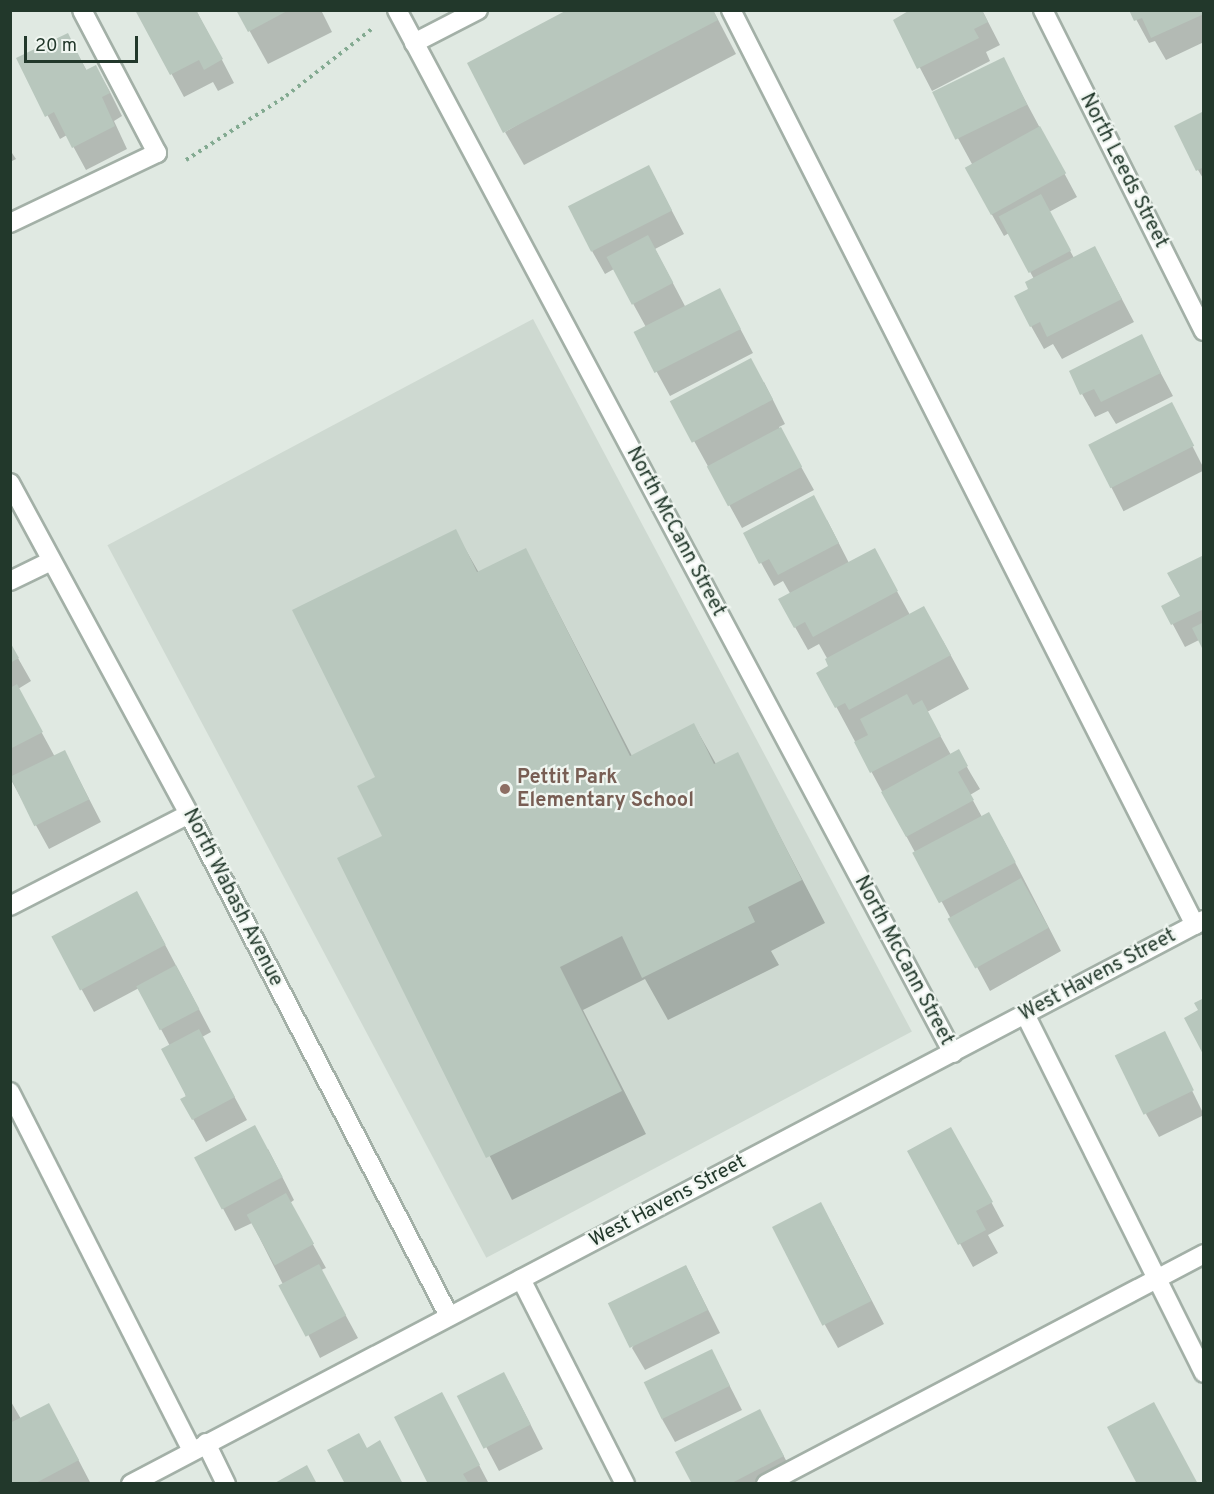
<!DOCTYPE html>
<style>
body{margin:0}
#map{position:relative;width:1214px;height:1494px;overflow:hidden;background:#e0e9e2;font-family:Overpass,sans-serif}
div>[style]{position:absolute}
.built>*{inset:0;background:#ced9d1;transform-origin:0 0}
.shadow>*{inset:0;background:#0003;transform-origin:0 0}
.building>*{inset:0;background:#b8c7bd;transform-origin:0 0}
.path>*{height:4px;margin-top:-2px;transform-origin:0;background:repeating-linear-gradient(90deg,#83aa91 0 3px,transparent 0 7.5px)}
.roads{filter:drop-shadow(2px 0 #a3b0a7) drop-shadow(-2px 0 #a3b0a7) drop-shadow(0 2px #a3b0a7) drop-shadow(0 -2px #a3b0a7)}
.minor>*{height:18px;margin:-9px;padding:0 9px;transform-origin:9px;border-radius:9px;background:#fff}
.dots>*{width:16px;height:16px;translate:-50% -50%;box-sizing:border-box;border:3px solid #f0f6f1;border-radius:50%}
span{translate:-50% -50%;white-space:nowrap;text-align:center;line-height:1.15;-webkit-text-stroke:4.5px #f0f6f1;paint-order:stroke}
.street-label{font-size:20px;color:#22382b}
.education-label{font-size:20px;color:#785e54;font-weight:700}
.left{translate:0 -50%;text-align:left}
.frame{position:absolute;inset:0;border:12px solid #22382b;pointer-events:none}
.scale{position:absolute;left:24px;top:36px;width:114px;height:27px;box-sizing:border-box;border:3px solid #22382b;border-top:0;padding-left:8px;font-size:18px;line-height:21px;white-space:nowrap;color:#22382b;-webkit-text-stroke:4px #f0f6f1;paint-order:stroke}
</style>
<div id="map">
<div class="built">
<div style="left:533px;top:319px;width:807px;height:482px;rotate:62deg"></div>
</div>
<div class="shadow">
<div style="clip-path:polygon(137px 10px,196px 10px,234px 83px,218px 91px,213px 82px,184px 97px)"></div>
<div style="clip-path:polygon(238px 10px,321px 10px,332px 32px,268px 64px)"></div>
<div style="clip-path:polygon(713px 10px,736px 54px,524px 165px,505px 132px)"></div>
<div style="clip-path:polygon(982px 10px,1000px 45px,986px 52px,990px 61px,932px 91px,895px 20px)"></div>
<div style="clip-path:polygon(1131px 10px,1204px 10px,1204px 42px,1166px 60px,1155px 41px,1149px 43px)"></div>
<div style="clip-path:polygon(67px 35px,87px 71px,96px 67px,109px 90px,122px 116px,114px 121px,127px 149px,86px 170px,67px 135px,60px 139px,18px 59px)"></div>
<div style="clip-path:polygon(1003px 59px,1077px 197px,1049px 212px,1074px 258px,1095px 248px,1134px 322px,1062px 359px,1053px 344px,1044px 349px,1031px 326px,1030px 290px,1034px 279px,1009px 233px,1004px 236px,991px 213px,972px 164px,934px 94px)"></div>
<div style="clip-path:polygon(1204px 113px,1204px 180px,1198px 170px)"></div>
<div style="clip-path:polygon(10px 150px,16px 159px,10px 162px)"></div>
<div style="clip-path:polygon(649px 167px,684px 234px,655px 249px,686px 308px,732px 313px,753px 353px,670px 396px,636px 334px,647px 329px,614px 269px,605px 274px,592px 251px)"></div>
<div style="clip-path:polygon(1141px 336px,1173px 396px,1116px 424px,1108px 411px,1095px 417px,1082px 394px)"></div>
<div style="clip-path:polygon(764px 382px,785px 424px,779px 427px,814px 490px,742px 528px,672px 401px)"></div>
<div style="left:1171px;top:404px;width:74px;height:91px;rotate:63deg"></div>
<div style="clip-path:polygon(827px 520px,849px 563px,887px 573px,910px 615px,943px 641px,969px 689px,927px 712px,951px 755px,958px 751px,971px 774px,980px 789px,970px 795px,982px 817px,1002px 837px,1061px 951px,990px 991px,818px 673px,830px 666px,828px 660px,819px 644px,808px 650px,795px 627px,791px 595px,783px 581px,774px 586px,745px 534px)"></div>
<div style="clip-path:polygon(455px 531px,479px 573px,526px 550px,632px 756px,694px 725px,716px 764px,737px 754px,825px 923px,771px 951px,779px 965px,668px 1020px,645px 979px,583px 1010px,646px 1134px,512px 1200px,339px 859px,384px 837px,377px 778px)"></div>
<div style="clip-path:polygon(1204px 556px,1204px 649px,1199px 640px,1185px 647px,1163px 606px,1182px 597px)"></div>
<div style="clip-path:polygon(10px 644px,31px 681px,18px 689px,55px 757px,65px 752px,101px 822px,49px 849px,10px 778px)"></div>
<div style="clip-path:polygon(150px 916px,211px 1032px,202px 1037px,247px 1120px,206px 1142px,193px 1119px,170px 1046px,139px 988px,94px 1012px,53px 937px)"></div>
<div style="clip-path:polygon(1164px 1033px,1204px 1115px,1159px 1137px,1146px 1114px)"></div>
<div style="clip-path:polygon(268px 1149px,294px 1200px,290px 1203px,326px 1268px,321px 1270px,358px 1338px,320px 1358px,252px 1223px,235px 1231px,196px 1158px)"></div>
<div style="clip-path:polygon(909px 1151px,964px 1151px,1004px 1226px,988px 1235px,998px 1253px,973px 1267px)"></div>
<div style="clip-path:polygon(833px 1226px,884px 1324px,838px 1348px,825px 1325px)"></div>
<div style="clip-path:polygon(686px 1266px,720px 1333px,645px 1370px,632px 1348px)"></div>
<div style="clip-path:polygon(712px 1351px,742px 1410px,675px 1442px,662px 1419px)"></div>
<div style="clip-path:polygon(459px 1396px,516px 1396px,543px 1449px,499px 1471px)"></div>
<div style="clip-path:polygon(10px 1400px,21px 1419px,67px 1438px,91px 1484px,10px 1484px)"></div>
<div style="clip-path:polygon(454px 1417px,489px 1484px,430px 1484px)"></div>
<div style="clip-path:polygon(772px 1434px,796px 1479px,787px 1484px,694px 1484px)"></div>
</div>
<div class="building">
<div style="clip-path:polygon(135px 10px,196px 10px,223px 59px,204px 70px,199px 60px,170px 75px)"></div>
<div style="clip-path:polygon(236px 10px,289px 10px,248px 32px)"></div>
<div style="clip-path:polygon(567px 10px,713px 10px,718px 20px,503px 133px,467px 63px)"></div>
<div style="clip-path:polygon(910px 10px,982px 10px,988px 22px,974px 29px,979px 38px,917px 69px,893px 20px)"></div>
<div style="clip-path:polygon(1129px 10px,1204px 10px,1204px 14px,1151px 38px,1142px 18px,1134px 21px)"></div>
<div style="clip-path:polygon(68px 33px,86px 70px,96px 65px,110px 93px,102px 97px,115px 126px,72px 148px,54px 112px,45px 117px,16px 58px)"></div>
<div style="left:1004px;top:57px;width:53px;height:80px;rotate:64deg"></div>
<div style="clip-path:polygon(1204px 111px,1204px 167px,1196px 171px,1174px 126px)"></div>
<div style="left:1040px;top:126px;width:54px;height:86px;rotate:61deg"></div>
<div style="left:649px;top:165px;width:51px;height:91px;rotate:63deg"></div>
<div style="left:1041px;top:194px;width:64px;height:48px;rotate:62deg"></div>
<div style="left:648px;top:235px;width:54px;height:47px;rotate:62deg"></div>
<div style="clip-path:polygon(1095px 246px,1122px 299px,1047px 337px,1040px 322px,1030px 327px,1014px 296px,1028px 289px,1025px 282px)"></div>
<div style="left:720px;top:288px;width:46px;height:97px;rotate:63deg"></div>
<div style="clip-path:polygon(1142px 334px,1161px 373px,1101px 402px,1094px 389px,1080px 395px,1069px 371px)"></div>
<div style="left:751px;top:358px;width:47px;height:92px;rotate:62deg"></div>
<div style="left:1172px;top:402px;width:49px;height:94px;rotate:63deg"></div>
<div style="left:781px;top:427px;width:45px;height:84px;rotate:62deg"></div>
<div style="clip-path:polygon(814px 495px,839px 543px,778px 575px,769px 559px,759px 564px,743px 533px)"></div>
<div style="clip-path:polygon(456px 529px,477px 572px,526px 548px,630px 756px,694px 723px,714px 764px,738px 752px,802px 880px,748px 907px,755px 922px,642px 978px,622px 936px,560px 967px,622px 1091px,486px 1158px,337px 858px,382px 836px,357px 786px,375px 777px,292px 610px)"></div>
<div style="clip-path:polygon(875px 548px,898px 591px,813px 637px,805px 622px,794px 628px,778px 599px)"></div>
<div style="clip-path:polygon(1204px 555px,1204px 609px,1171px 625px,1161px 606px,1180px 596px,1167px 573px)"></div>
<div style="clip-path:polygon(924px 606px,951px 655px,849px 710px,845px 703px,835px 708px,816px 673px,828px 666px,825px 659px)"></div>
<div style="clip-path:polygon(1204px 622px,1204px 652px,1192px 628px)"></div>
<div style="clip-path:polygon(10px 642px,19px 658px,10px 663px)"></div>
<div style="clip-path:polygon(17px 684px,43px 732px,10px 749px,10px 688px)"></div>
<div style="clip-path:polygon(907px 694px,913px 705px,922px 700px,941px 736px,870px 773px,854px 742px,868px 735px,860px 719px)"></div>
<div style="clip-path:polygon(959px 749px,968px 766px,958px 772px,974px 800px,906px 837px,881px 792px)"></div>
<div style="left:65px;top:750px;width:55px;height:61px;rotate:64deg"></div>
<div style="left:989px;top:812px;width:57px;height:87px;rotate:62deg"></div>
<div style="left:1021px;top:878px;width:57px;height:84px;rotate:61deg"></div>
<div style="left:137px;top:891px;width:61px;height:97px;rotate:62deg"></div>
<div style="left:176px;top:965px;width:50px;height:45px;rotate:62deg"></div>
<div style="clip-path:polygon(1204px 998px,1204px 1056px,1184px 1018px,1198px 1010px,1194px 1003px)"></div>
<div style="clip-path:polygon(199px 1029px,235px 1097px,192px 1120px,180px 1099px,186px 1096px,161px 1049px)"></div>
<div style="left:1165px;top:1031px;width:66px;height:56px;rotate:64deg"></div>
<div style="left:255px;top:1125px;width:59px;height:69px;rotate:62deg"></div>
<div style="clip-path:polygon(951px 1127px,993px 1202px,976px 1211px,986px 1230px,958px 1245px,907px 1151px)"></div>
<div style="left:286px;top:1193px;width:58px;height:45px;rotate:61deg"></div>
<div style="left:821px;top:1202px;width:111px;height:55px;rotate:63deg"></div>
<div style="left:319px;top:1264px;width:58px;height:46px;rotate:62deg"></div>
<div style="left:686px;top:1265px;width:50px;height:87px;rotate:64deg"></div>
<div style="left:712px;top:1349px;width:41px;height:76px;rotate:64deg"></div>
<div style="left:504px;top:1372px;width:59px;height:53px;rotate:63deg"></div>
<div style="clip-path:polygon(442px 1392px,480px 1465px,463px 1474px,469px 1484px,428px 1484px,394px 1417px)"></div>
<div style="clip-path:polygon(1154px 1402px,1198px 1484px,1137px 1484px,1107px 1427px)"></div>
<div style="clip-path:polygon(49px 1403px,79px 1460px,34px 1484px,10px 1484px,10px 1423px)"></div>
<div style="clip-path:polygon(760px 1409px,784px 1456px,730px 1484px,692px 1484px,675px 1452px)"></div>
<div style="clip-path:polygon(359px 1433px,367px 1448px,380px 1440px,403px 1484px,345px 1484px,327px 1450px)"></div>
<div style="clip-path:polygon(307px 1465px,317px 1484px,273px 1484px)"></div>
</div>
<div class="path">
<div style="left:186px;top:160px;width:119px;rotate:-32.6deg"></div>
<div style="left:286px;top:96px;width:110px;rotate:-38deg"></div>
</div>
<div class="roads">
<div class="minor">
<div style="left:397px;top:10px;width:1182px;rotate:61.94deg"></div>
<div style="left:731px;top:10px;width:1026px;rotate:63.11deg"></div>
<div style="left:1043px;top:10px;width:359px;rotate:63.4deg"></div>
<div style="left:414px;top:43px;width:72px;rotate:-27.3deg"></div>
<div style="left:10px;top:223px;width:163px;rotate:-25.5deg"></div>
<div style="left:157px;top:153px;width:161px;rotate:-117.7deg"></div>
<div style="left:10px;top:483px;width:376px;rotate:61.6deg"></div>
<div style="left:189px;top:814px;width:565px;rotate:62.62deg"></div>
<div style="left:10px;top:581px;width:46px;rotate:-26deg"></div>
<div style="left:10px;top:906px;width:201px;rotate:-27.2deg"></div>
<div style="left:1025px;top:1014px;width:401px;rotate:63.5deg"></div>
<div style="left:10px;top:1092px;width:402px;rotate:63.1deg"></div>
<div style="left:521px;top:1279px;width:230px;rotate:63.1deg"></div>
<div style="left:206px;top:1443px;width:46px;rotate:64deg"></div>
<div style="left:131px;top:1484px;width:1212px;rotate:-27.73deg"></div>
<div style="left:766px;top:1484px;width:495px;rotate:-27.7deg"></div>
</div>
</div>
<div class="dots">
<div style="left:505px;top:789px;background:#8d6e63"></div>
</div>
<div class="street-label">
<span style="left:1123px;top:171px;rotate:63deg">North Leeds Street</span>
<span style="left:675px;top:532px;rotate:62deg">North McCann Street</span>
<span style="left:232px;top:898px;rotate:63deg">North Wabash Avenue</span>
<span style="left:903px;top:961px;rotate:62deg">North McCann Street</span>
<span style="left:1098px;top:976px;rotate:-28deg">West Havens Street</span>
<span style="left:668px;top:1202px;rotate:-28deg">West Havens Street</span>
</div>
<div class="education-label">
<span class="left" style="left:517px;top:790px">Pettit Park<br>Elementary School</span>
</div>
<div class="frame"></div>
<div class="scale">20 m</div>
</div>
